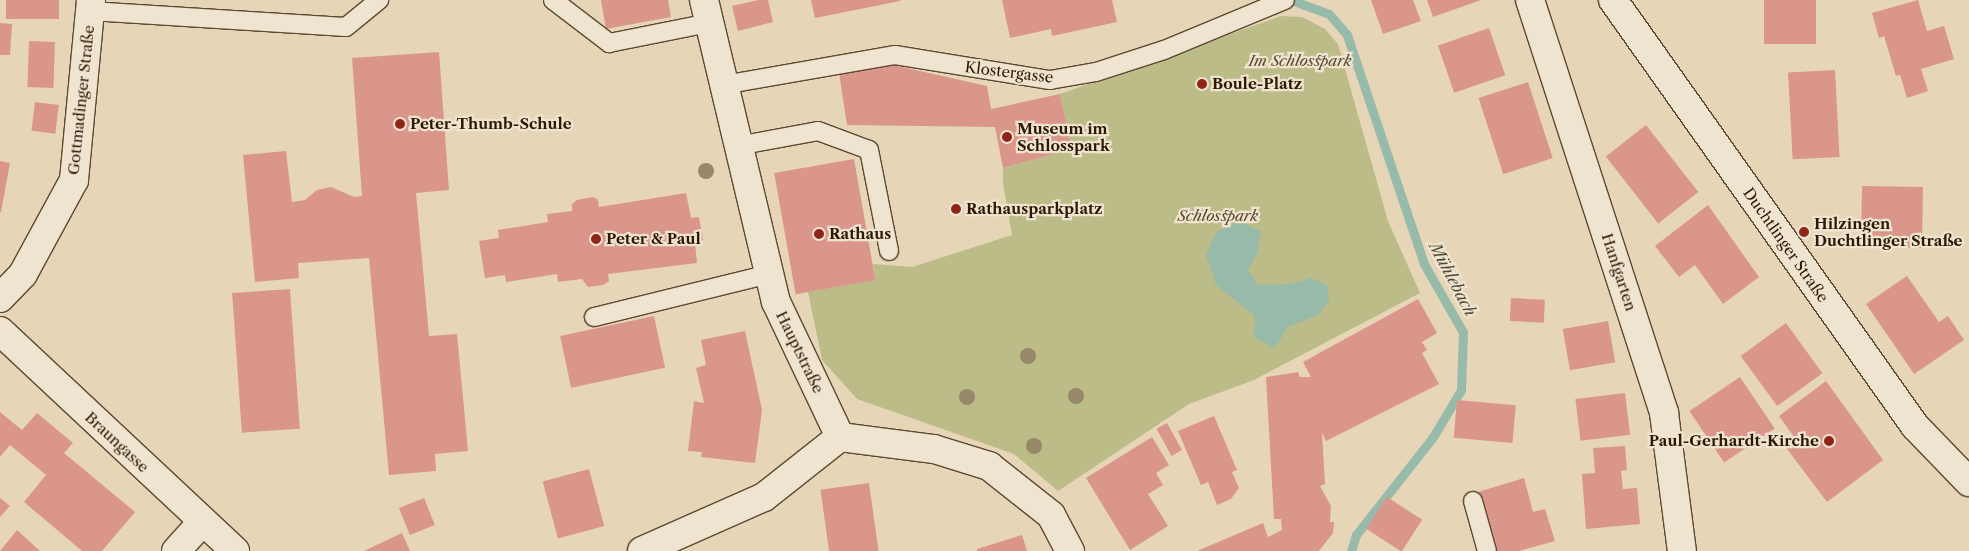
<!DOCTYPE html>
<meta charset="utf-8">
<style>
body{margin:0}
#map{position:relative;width:1969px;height:551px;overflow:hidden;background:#e6d6b7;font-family:"Libre Caslon Text",serif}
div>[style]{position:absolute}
.green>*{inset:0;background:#bcbc89}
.water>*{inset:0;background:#97baa9}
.stream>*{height:9px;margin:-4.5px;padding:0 4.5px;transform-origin:4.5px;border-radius:4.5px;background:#97baa9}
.building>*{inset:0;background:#da968b;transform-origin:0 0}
.roads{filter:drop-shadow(1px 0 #5d4830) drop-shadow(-1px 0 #5d4830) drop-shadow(0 1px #5d4830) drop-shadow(0 -1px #5d4830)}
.service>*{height:18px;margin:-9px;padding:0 9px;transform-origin:9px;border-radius:9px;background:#efe4d0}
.minor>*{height:28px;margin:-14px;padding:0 14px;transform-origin:14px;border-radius:14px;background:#efe4d0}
.secondary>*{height:28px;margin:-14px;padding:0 14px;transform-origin:14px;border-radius:14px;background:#efe4d0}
.trees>*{width:16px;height:16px;margin:-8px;border-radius:50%;background:#98886a}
.dots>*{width:14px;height:14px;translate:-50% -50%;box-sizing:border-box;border:2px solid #efe4d0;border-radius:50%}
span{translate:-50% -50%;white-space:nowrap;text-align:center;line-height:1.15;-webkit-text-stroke:4.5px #efe4d0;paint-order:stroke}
.park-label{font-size:15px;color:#59492b;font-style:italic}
.street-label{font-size:15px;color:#2f1803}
.poi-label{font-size:15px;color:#2f1803;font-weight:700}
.left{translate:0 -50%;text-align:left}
.right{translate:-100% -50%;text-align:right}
.water-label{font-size:16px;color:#4e4935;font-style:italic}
</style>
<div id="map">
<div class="green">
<div style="clip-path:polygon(1281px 16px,1302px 17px,1325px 29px,1338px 44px,1388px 221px,1420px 293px,1254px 380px,1189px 404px,1058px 491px,1014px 454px,857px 399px,822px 360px,808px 292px,875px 280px,873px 264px,912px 267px,1012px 235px,1003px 183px,1003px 168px,1072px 149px,1060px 94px)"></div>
</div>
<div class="water">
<div style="clip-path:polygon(1240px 222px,1261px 231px,1258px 252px,1248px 270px,1258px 285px,1290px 284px,1312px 278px,1328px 286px,1329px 300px,1318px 315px,1288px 327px,1275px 348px,1254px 337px,1255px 316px,1216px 285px,1206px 256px,1216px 232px)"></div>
</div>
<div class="stream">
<div style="left:1291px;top:0;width:40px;rotate:20.2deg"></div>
<div style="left:1329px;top:14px;width:28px;rotate:49deg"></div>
<div style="left:1347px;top:35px;width:242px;rotate:71.4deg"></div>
<div style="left:1424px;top:264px;width:78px;rotate:60.2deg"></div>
<div style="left:1463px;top:332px;width:58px;rotate:92deg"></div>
<div style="left:1461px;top:390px;width:55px;rotate:120.8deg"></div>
<div style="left:1433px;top:437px;width:125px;rotate:128.2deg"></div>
<div style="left:1356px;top:535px;width:17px;rotate:107deg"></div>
</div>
<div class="building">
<div style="left:6px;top:0;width:53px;height:19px"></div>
<div style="clip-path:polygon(601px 0,668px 0,671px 17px,606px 29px)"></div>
<div style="clip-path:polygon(758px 0,768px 0,773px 22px,738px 31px,732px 6px)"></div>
<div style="clip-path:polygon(811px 0,900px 0,900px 1px,815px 18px)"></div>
<div style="clip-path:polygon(1002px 0,1112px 0,1117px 22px,1052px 36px,1051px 29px,1010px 38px)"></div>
<div style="clip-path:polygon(1371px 0,1413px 0,1421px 21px,1383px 34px)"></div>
<div style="clip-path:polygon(1427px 0,1481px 0,1433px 17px)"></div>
<div style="left:1764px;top:0;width:52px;height:44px"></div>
<div style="clip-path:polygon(1918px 0,1927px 31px,1944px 26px,1954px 59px,1921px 69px,1928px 91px,1907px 98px,1900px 75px,1896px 76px,1884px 36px,1879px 38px,1872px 13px)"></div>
<div style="clip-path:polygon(0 23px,12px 24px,10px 55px,0 55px)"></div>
<div style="left:1489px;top:28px;width:50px;height:54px;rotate:71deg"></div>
<div style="left:29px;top:41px;width:26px;height:46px;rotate:2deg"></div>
<div style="clip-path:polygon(439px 52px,449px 190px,416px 193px,429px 336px,457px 334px,468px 451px,435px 454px,436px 471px,389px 475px,369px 258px,298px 263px,299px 278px,255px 282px,243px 155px,286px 151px,292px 202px,305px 200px,317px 190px,331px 187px,354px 197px,362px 196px,352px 58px)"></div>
<div style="clip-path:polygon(893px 65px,987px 86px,991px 109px,1060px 94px,1072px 149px,1003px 168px,995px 127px,847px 125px,839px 73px)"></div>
<div style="left:1835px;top:70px;width:87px;height:47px;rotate:87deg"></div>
<div style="left:1528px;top:82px;width:80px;height:52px;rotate:72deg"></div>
<div style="left:35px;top:102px;width:24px;height:29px;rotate:7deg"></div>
<div style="left:1646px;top:125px;width:85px;height:51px;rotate:52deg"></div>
<div style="left:854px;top:159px;width:123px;height:81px;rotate:80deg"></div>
<div style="clip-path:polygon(0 161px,10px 163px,1px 212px,0 212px)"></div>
<div style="left:1862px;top:186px;width:61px;height:61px;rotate:1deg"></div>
<div style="clip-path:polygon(686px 193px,691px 218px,699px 217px,703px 240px,695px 242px,697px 263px,608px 274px,609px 281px,603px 285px,588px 287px,582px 279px,558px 282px,557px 274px,506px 282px,505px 275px,485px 278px,479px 241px,499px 238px,498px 230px,548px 222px,547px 214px,572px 211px,572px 204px,577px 200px,593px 197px,598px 200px,599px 207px)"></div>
<div style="clip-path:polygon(1708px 205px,1759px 277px,1723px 304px,1695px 265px,1679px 277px,1655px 246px)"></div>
<div style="clip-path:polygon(1907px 276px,1939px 322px,1948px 316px,1964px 340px,1914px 374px,1866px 304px)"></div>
<div style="left:290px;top:289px;width:140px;height:58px;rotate:86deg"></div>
<div style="left:1511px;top:298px;width:34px;height:23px;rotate:3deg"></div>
<div style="clip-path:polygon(1418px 299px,1437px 333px,1422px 342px,1427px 350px,1422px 353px,1439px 384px,1326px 441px,1322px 433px,1325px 484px,1320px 486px,1331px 506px,1330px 522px,1334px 522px,1333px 533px,1319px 551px,1197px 551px,1263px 523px,1268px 537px,1282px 530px,1281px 519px,1274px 519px,1266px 377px,1298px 372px,1300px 377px,1311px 377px,1303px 362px)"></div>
<div style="left:654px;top:316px;width:53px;height:96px;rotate:78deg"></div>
<div style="left:1608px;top:321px;width:42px;height:46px;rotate:80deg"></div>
<div style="left:1786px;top:323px;width:62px;height:56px;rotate:54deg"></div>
<div style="clip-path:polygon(745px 331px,762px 410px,755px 463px,701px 457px,702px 452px,688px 451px,694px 401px,704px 403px,696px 368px,706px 365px,701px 340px)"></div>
<div style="left:1740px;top:377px;width:62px;height:61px;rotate:56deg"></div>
<div style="clip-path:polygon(1826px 381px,1883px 460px,1827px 502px,1784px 445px,1794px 437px,1779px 416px)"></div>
<div style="left:1625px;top:393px;width:42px;height:50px;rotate:83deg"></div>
<div style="left:1457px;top:400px;width:59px;height:38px;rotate:5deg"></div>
<div style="clip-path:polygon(0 412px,22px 430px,37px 413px,73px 443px,64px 453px,135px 512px,102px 551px,82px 551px,24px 502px,46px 475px,10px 445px,0 457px)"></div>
<div style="clip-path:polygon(1214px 416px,1237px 470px,1232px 472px,1239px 488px,1231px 499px,1217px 505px,1208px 482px,1201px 485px,1178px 431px)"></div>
<div style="left:1167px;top:423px;width:31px;height:12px;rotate:61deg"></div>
<div style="clip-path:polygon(1152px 437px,1169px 465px,1156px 473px,1163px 485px,1148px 494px,1168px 526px,1130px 550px,1086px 478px)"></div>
<div style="clip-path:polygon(1625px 446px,1627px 470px,1621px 471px,1623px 489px,1637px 488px,1640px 524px,1586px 529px,1582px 474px,1595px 473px,1593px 448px)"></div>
<div style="left:589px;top:469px;width:59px;height:48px;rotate:75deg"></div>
<div style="clip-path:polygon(1524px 478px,1533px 512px,1545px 509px,1555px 541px,1519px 551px,1495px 551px,1478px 492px)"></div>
<div style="left:869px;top:483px;width:69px;height:49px;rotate:82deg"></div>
<div style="left:1387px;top:497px;width:42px;height:38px;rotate:33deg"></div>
<div style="clip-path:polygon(0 498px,10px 506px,0 517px)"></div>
<div style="left:424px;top:498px;width:29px;height:27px;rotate:68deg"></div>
<div style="clip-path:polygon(17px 530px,40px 551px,0 551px)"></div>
<div style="clip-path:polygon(402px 533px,410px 551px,364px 551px)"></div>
<div style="clip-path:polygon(1022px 535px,1027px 551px,977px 551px,977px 549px)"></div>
</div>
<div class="roads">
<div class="service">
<div style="left:553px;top:0;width:71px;rotate:37.5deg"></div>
<div style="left:609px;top:43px;width:102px;rotate:-11.3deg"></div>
<div style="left:90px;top:11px;width:256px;rotate:3.6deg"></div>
<div style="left:346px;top:27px;width:43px;rotate:-39.3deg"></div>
<div style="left:723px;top:85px;width:175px;rotate:-9.9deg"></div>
<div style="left:895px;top:55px;width:157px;rotate:9.2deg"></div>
<div style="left:1050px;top:80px;width:47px;rotate:-9.9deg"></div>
<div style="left:1096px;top:72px;width:71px;rotate:-17.9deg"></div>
<div style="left:1164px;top:50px;width:131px;rotate:-22.5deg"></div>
<div style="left:737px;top:146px;width:82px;rotate:-10.5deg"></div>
<div style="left:818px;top:131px;width:54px;rotate:20.4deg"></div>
<div style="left:869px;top:150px;width:103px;rotate:78.8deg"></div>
<div style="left:594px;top:317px;width:180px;rotate:-13.8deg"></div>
<div style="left:1473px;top:501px;width:52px;rotate:74.4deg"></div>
</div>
<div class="minor">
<div style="left:704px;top:0;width:310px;rotate:76.6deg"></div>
<div style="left:776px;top:302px;width:149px;rotate:64.6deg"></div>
<div style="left:1530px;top:0;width:434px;rotate:72deg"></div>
<div style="left:1664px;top:413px;width:139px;rotate:82.6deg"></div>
<div style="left:0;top:331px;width:322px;rotate:43.1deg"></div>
<div style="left:840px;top:437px;width:95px;rotate:7.3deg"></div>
<div style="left:934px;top:449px;width:58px;rotate:17.2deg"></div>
<div style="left:989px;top:466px;width:79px;rotate:38.3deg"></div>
<div style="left:1051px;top:515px;width:41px;rotate:62.2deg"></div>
<div style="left:176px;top:551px;width:39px;rotate:-48deg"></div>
<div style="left:642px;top:551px;width:133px;rotate:-23.9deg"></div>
<div style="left:764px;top:497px;width:97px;rotate:-38.3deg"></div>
</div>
<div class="secondary">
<div style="left:1613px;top:0;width:522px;rotate:54.67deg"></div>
<div style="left:1915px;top:426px;width:78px;rotate:46deg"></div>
<div style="left:0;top:298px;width:33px;rotate:-46deg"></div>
<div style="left:23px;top:274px;width:107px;rotate:-61.5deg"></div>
<div style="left:74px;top:180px;width:181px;rotate:-84.6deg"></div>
</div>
</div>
<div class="trees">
<div style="left:706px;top:171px"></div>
<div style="left:1028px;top:356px"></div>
<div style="left:1076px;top:396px"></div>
<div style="left:967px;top:397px"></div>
<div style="left:1034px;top:446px"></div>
</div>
<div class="dots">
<div style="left:1202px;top:84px;background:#8f2418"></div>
<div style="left:400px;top:124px;background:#8f2418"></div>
<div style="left:1007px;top:137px;background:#8f2418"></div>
<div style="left:956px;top:209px;background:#8f2418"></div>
<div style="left:1804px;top:232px;background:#8f2418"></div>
<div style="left:819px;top:234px;background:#8f2418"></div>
<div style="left:596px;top:239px;background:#8f2418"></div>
<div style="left:1829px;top:441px;background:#8f2418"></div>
</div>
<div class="park-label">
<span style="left:1300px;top:61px">Im Schlosspark</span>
<span style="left:1218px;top:216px">Schlosspark</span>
</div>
<div class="street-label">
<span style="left:1009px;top:72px;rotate:7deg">Klostergasse</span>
<span style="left:81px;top:100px;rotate:-84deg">Gottmadinger Straße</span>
<span style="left:1786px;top:245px;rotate:55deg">Duchtlinger Straße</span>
<span style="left:1619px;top:272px;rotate:72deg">Hanfgarten</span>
<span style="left:800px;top:352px;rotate:64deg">Hauptstraße</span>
<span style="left:117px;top:442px;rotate:43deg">Braungasse</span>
</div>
<div class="poi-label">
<span class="left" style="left:1212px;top:84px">Boule-Platz</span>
<span class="left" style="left:410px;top:124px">Peter-Thumb-Schule</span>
<span class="left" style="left:1017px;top:137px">Museum im<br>Schlosspark</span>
<span class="left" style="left:966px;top:209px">Rathausparkplatz</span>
<span class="left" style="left:1814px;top:232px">Hilzingen<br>Duchtlinger Straße</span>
<span class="left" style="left:829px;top:234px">Rathaus</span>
<span class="left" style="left:606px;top:239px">Peter &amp; Paul</span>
<span class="right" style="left:1819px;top:441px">Paul-Gerhardt-Kirche</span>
</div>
<div class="water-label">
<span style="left:1453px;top:279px;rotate:62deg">Mühlebach</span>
</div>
</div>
